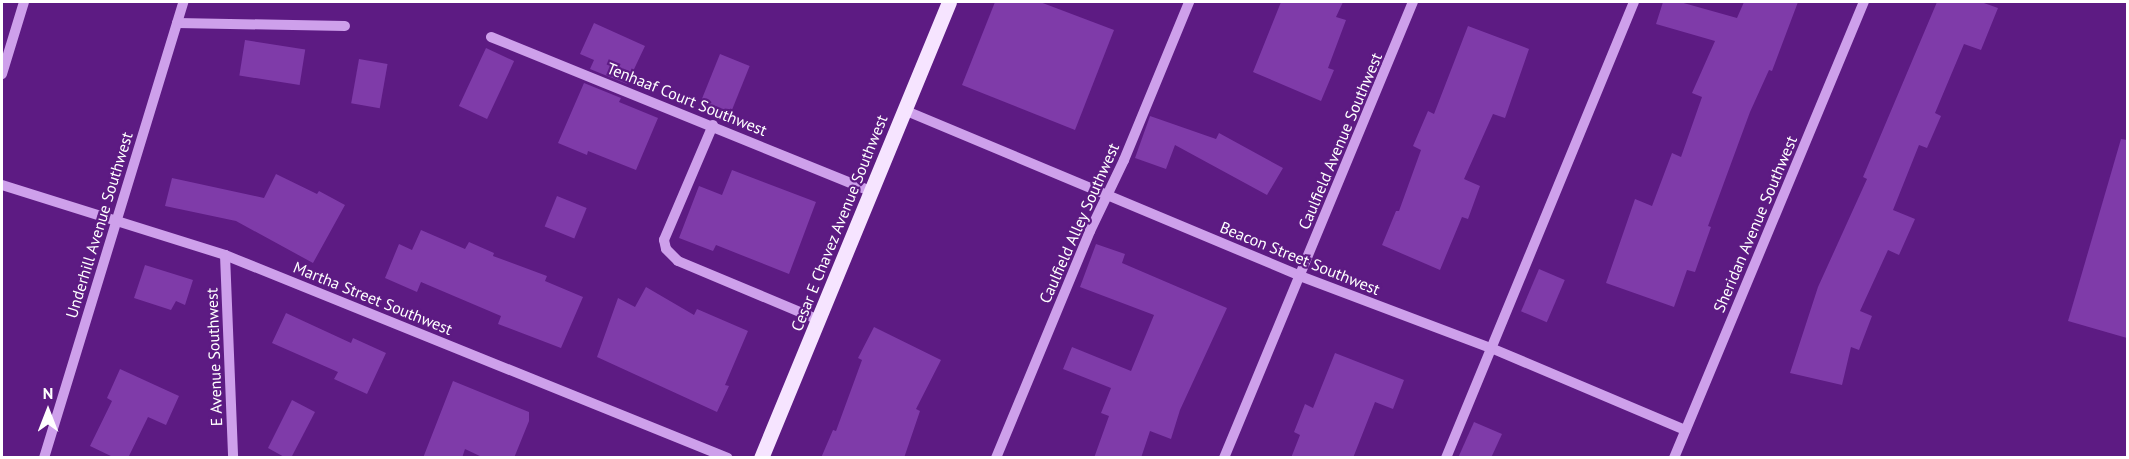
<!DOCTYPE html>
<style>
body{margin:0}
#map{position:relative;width:2129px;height:459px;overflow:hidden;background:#5d1b83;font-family:"PT Sans",sans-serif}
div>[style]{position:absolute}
.building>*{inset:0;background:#7f3ba9;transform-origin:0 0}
.minor>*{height:10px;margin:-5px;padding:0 5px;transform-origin:5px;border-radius:5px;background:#cea0eb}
.major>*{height:15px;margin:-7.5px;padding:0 7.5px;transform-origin:7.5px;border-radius:7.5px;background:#f6e4ff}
span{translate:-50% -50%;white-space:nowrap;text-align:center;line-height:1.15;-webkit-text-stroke:4.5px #5d1b83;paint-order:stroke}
.street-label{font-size:16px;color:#fff}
.frame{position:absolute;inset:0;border:3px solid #fff;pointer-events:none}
.north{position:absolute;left:18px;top:381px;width:60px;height:60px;-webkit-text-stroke:4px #5d1b83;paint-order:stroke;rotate:0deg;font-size:16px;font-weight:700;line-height:24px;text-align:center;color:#fff}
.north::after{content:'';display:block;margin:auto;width:21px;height:27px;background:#fff;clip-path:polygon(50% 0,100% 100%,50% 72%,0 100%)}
</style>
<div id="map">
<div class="building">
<div style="clip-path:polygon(995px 2px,1040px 2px,1114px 30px,1075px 130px,962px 85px)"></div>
<div style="clip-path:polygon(1281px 2px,1343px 2px,1336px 17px,1346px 20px,1328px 68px,1334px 70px,1321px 101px,1253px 72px)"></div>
<div style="clip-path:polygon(1663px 2px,1680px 2px,1737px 18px,1744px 2px,1798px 2px,1772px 71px,1769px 70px,1750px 112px,1708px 226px,1711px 227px,1695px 272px,1687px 270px,1674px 307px,1606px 283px,1635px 199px,1652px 206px,1672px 153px,1681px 157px,1702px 97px,1692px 93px,1715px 41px,1656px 24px)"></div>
<div style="clip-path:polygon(1937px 2px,1981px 2px,1998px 8px,1981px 50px,1964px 44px,1935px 113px,1941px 116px,1927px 148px,1919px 145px,1893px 210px,1915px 219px,1899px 255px,1888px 250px,1860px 311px,1872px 316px,1859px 350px,1851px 347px,1842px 385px,1790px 373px,1818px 287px,1867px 179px,1863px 177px)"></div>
<div style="clip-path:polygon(594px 23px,645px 46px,627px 84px,590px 69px,594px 60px,580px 54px)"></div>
<div style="clip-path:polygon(1468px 26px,1529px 49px,1505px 118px,1493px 114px,1464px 179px,1480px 186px,1468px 219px,1462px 217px,1440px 270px,1382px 245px,1396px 211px,1399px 211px,1421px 150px,1413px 146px,1428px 111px,1434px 114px)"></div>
<div style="left:245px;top:40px;width:61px;height:36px;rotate:9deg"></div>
<div style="left:486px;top:48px;width:31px;height:64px;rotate:25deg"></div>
<div style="left:720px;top:54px;width:32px;height:53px;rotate:22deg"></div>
<div style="left:359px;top:59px;width:29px;height:45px;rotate:10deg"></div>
<div style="clip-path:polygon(584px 83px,621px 98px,619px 102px,658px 118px,636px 170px,588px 151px,587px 155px,558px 143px)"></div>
<div style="clip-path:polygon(1150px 116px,1216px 139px,1219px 133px,1283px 168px,1267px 195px,1175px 145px,1166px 169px,1135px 158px)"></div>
<div style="clip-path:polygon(2121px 139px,2127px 140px,2127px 338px,2068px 321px)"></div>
<div style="clip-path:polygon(732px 170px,816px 202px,789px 274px,716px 245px,713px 251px,679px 238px,699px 186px,722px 195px)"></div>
<div style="clip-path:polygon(276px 174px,317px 194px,319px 191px,345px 205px,313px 263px,236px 221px,165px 206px,172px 178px,264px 198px)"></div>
<div style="left:557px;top:196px;width:32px;height:33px;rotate:22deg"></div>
<div style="clip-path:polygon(421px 230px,465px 249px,469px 242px,494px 253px,493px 256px,547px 276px,545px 281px,583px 297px,561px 348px,498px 324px,501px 316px,421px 282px,417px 292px,385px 278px,399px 244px,412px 250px)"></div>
<div style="clip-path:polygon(1096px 244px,1125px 254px,1122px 263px,1227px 308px,1180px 410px,1171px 439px,1150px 431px,1141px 458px,1094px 458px,1109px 416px,1101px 413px,1111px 388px,1063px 369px,1072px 347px,1131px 371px,1154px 315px,1080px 287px)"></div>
<div style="clip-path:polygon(145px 265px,193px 280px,185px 305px,176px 301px,171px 310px,134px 298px)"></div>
<div style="left:1539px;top:269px;width:28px;height:46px;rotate:23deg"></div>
<div style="clip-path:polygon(646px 287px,694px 315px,697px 309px,748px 331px,725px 385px,729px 386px,717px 412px,597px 357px,618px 298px,635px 307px)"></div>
<div style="clip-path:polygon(286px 313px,351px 343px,353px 338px,386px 353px,367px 394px,334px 379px,338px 372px,272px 343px)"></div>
<div style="clip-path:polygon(874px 327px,941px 360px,916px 409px,920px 411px,904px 458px,821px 458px,833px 430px,836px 431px,862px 360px,858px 358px)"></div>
<div style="clip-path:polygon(1335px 353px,1404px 380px,1393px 409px,1375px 402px,1353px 458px,1291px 458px,1300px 435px,1294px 432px,1305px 404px,1313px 408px)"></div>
<div style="clip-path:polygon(120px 369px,179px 396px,166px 425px,148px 417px,128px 458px,115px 458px,90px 446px,112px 401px,107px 398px)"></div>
<div style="clip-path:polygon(453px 381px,529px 412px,529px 421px,514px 458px,484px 458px,465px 449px,462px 458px,423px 458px)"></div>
<div style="clip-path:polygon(292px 400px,315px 412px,291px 458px,286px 458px,268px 448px)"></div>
<div style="clip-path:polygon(1474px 422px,1502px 434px,1491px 458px,1458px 458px)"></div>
</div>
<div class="minor">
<div style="left:177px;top:23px;width:168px;rotate:1deg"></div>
<div style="left:491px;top:37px;width:410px;rotate:22.1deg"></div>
<div style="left:2px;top:74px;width:75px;rotate:-73deg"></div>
<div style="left:904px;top:110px;width:429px;rotate:22.7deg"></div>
<div style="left:1300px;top:276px;width:204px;rotate:20.7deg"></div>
<div style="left:1491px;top:348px;width:211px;rotate:22.9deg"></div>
<div style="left:713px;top:125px;width:125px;rotate:113.1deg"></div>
<div style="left:664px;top:240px;width:9px;rotate:77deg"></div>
<div style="left:666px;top:249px;width:17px;rotate:45deg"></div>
<div style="left:678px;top:261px;width:153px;rotate:22.7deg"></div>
<div style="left:2px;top:185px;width:234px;rotate:17.4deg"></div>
<div style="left:225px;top:255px;width:542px;rotate:21.98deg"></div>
<div style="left:225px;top:255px;width:203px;rotate:87.7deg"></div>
<div style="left:44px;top:458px;width:477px;rotate:-73deg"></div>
<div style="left:996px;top:458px;width:246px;rotate:-67.5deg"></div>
<div style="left:1090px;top:231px;width:79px;rotate:-64.4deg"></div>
<div style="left:1124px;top:160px;width:171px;rotate:-67.6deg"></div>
<div style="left:1224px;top:458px;width:494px;rotate:-67.5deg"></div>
<div style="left:1446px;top:458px;width:493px;rotate:-67.6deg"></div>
<div style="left:1674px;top:458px;width:494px;rotate:-67.4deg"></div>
</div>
<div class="major">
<div style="left:761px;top:458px;width:493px;rotate:-67.6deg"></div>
</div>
<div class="street-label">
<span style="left:687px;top:99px;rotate:22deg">Tenhaaf Court Southwest</span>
<span style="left:1340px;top:141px;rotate:-67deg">Caulfield Avenue Southwest</span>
<span style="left:839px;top:223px;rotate:-68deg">Cesar E Chavez Avenue Southwest</span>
<span style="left:1079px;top:223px;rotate:-66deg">Caulfield Alley Southwest</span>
<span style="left:1755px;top:224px;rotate:-67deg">Sheridan Avenue Southwest</span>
<span style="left:99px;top:225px;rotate:-73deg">Underhill Avenue Southwest</span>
<span style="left:1300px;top:258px;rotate:22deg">Beacon Street Southwest</span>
<span style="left:373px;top:298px;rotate:22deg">Martha Street Southwest</span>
<span style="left:214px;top:357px;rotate:-92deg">E Avenue Southwest</span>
</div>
<div class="frame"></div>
<div class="north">N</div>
</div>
